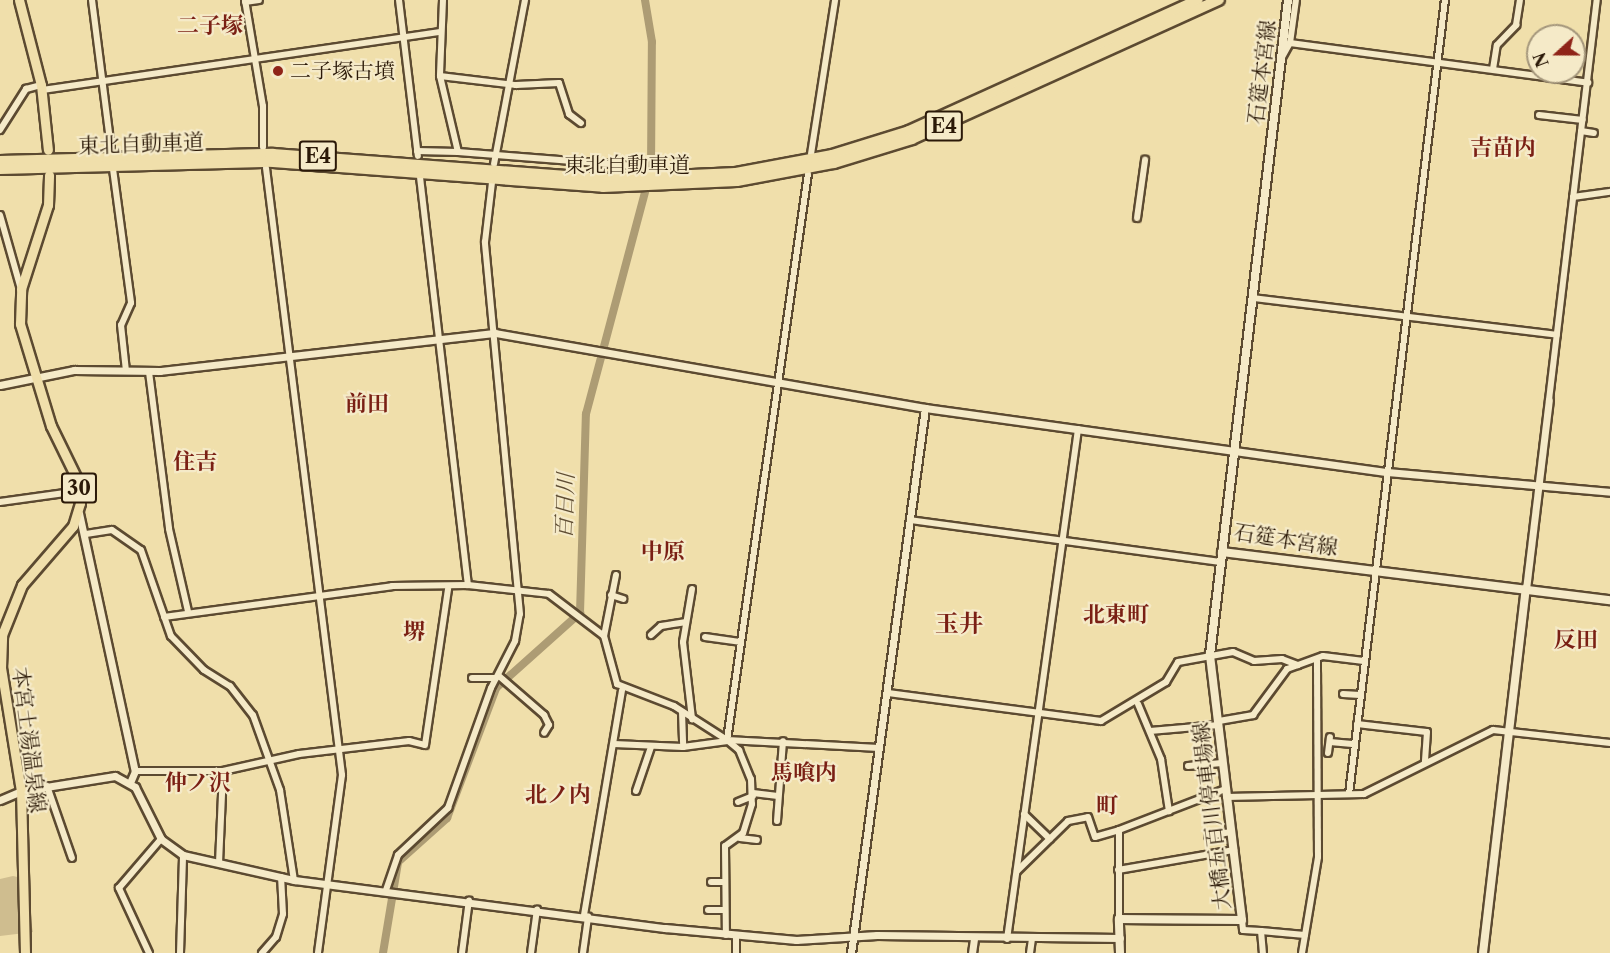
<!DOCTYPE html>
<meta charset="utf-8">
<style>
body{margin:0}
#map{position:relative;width:1610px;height:953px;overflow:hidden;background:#f0dfab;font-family:"Libre Caslon Text","Noto Serif JP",serif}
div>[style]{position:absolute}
.green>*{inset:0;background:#cfbd8f}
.river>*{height:8px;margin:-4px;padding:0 4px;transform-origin:4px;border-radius:4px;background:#ad9c74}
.roads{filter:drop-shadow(2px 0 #5c4a31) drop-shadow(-2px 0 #5c4a31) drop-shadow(0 2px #5c4a31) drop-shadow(0 -2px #5c4a31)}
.minor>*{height:6px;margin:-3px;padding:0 3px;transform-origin:3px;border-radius:3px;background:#f5eac8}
.tertiary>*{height:7px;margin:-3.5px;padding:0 3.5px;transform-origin:3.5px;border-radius:3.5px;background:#f5eac8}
.secondary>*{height:8px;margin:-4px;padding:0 4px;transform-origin:4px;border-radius:4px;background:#f5eac8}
.primary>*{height:9px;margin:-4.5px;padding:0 4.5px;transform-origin:4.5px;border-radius:4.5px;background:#f0dfab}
.motorway>*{height:10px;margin:-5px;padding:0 5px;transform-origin:5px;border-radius:5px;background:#f0dfab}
.dots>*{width:16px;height:16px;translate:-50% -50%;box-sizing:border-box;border:3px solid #f5eac8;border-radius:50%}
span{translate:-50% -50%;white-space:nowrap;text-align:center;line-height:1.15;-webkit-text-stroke:4.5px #f5eac8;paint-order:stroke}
.shield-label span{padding:2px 4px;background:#f5eac8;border:2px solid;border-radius:4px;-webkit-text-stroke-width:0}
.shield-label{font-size:20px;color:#2b1908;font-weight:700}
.poi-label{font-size:21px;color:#2b1908}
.left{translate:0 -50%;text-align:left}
.street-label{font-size:21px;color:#2b1908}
.neighbourhood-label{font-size:22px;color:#7a1f14;font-weight:700}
.water-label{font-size:22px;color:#5f4d33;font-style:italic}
.quarter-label{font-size:24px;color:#7a1f14;font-weight:700}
.north{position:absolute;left:1526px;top:24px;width:60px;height:60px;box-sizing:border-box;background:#f5eac8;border:2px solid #a4967b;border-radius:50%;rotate:249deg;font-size:16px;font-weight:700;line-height:24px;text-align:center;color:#2b1908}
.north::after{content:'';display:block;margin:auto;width:21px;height:27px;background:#8f2418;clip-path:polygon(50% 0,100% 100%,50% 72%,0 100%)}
</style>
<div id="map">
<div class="green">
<div style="clip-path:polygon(13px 876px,22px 878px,33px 932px,0 936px,0 879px)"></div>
</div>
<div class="river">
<div style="left:383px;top:953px;width:92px;rotate:-80.6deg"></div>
<div style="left:398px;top:862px;width:66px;rotate:-41.9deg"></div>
<div style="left:447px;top:818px;width:139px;rotate:-69.3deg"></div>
<div style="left:496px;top:688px;width:113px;rotate:-41.8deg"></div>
<div style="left:580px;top:613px;width:199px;rotate:-88.3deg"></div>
<div style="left:586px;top:414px;width:253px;rotate:-75.1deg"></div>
<div style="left:651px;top:170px;width:128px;rotate:-89.6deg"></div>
<div style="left:652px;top:42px;width:43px;rotate:-99.5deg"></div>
</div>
<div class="roads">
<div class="minor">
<div style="left:92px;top:0;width:150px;rotate:82.7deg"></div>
<div style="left:245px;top:0;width:108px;rotate:80.4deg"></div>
<div style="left:263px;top:106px;width:41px;rotate:90deg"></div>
<div style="left:399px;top:0;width:157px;rotate:83.1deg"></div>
<div style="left:443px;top:0;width:76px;rotate:92.3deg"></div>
<div style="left:440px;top:76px;width:78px;rotate:76.7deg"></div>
<div style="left:458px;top:152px;width:178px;rotate:4.5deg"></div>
<div style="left:245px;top:2px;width:14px;rotate:-8deg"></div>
<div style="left:1290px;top:43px;width:43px;rotate:-82.1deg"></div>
<div style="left:1281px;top:59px;width:18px;rotate:-61deg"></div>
<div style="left:1290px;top:43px;width:301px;rotate:7.6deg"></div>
<div style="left:1493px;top:69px;width:24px;rotate:-81deg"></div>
<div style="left:1497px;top:45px;width:28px;rotate:-46deg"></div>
<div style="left:1516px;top:25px;width:25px;rotate:-81deg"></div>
<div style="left:440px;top:76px;width:77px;rotate:6.8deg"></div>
<div style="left:516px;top:85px;width:43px;rotate:-2.7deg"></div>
<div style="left:559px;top:83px;width:33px;rotate:72deg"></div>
<div style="left:569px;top:114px;width:15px;rotate:37deg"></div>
<div style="left:42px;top:90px;width:403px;rotate:-8.3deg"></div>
<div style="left:1539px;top:115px;width:44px;rotate:6.5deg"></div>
<div style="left:0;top:130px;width:49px;rotate:-57.6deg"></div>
<div style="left:26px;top:89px;width:16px;rotate:-15deg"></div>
<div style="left:1581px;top:131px;width:13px;rotate:9deg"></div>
<div style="left:417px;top:151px;width:41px;rotate:1.4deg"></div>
<div style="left:811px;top:154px;width:156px;rotate:-81.1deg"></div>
<div style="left:494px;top:164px;width:167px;rotate:-79.3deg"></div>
<div style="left:266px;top:168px;width:612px;rotate:82.86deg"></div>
<div style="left:342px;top:775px;width:180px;rotate:97.7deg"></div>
<div style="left:113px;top:169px;width:135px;rotate:82.3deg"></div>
<div style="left:131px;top:303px;width:24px;rotate:114deg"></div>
<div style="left:121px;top:325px;width:46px;rotate:83.8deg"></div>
<div style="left:420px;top:177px;width:411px;rotate:83.3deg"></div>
<div style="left:1573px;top:197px;width:37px;rotate:-8deg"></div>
<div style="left:0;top:215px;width:77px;rotate:74.2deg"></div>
<div style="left:1137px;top:218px;width:59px;rotate:-82.1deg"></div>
<div style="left:1253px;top:298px;width:306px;rotate:6.9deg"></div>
<div style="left:149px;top:372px;width:158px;rotate:82.7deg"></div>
<div style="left:169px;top:529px;width:84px;rotate:77deg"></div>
<div style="left:1549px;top:400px;width:403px;rotate:-83.2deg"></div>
<div style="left:0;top:502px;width:80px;rotate:-7.9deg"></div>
<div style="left:910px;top:520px;width:314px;rotate:7.7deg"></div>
<div style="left:86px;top:534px;width:26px;rotate:-9deg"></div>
<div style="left:112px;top:530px;width:35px;rotate:35deg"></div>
<div style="left:141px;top:550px;width:91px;rotate:70.8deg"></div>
<div style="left:171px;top:636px;width:47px;rotate:45.9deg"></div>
<div style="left:204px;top:670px;width:31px;rotate:32deg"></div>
<div style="left:230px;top:686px;width:37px;rotate:52deg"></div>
<div style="left:253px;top:715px;width:80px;rotate:70.2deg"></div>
<div style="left:280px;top:790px;width:91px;rotate:81.2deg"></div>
<div style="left:616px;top:575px;width:62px;rotate:101.1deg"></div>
<div style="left:604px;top:636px;width:50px;rotate:74.8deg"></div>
<div style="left:617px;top:684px;width:61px;rotate:21.1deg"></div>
<div style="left:674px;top:706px;width:63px;rotate:32.7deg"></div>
<div style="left:727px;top:740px;width:16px;rotate:40deg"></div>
<div style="left:739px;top:750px;width:31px;rotate:68deg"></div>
<div style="left:751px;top:779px;width:25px;rotate:88deg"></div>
<div style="left:752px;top:804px;width:30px;rotate:107deg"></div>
<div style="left:743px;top:833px;width:22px;rotate:144deg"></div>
<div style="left:725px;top:846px;width:89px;rotate:89.4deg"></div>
<div style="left:692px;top:589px;width:54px;rotate:99.6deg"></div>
<div style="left:683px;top:642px;width:78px;rotate:83.3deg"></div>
<div style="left:611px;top:595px;width:13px;rotate:18deg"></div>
<div style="left:164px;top:617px;width:230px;rotate:-7.7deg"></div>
<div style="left:392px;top:586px;width:76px;rotate:-0.8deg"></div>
<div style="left:468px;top:585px;width:81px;rotate:6.3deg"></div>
<div style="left:549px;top:594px;width:69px;rotate:37.4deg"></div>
<div style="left:651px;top:635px;width:13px;rotate:-42deg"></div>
<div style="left:661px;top:626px;width:24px;rotate:-9deg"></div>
<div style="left:705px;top:637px;width:35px;rotate:8deg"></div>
<div style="left:499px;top:676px;width:60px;rotate:40.9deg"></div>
<div style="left:544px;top:715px;width:11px;rotate:63deg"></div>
<div style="left:549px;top:725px;width:9px;rotate:122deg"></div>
<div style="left:472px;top:678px;width:24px"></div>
<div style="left:888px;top:693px;width:215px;rotate:7.5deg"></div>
<div style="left:1101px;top:721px;width:76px;rotate:-31deg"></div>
<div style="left:1166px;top:682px;width:23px;rotate:-59deg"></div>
<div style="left:1178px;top:662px;width:56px;rotate:-10.3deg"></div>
<div style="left:1233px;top:652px;width:23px;rotate:23deg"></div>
<div style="left:1254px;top:661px;width:28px;rotate:-4deg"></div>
<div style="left:1282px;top:659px;width:17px;rotate:21deg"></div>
<div style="left:1343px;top:694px;width:17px;rotate:3deg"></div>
<div style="left:1138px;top:704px;width:60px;rotate:67.3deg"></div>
<div style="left:1161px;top:759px;width:53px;rotate:81.3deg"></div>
<div style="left:682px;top:712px;width:35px;rotate:88deg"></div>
<div style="left:683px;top:747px;width:45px;rotate:-7.6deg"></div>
<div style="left:1219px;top:721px;width:35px;rotate:-10deg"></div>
<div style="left:1253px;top:715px;width:57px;rotate:-53.5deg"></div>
<div style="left:1287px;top:669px;width:38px;rotate:-20deg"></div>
<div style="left:1323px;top:656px;width:41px;rotate:7deg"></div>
<div style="left:1357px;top:724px;width:70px;rotate:6.5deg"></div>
<div style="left:1427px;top:732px;width:31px;rotate:94deg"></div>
<div style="left:1150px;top:731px;width:69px;rotate:-5deg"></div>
<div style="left:727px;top:740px;width:572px;rotate:-81.86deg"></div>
<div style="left:727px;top:740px;width:152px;rotate:3deg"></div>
<div style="left:1330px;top:742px;width:25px;rotate:5deg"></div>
<div style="left:614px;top:744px;width:69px;rotate:2.5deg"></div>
<div style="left:1328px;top:753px;width:16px;rotate:-83deg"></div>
<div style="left:1188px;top:766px;width:34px;rotate:-5deg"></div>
<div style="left:135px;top:771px;width:88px"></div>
<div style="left:223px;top:771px;width:78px;rotate:-12.6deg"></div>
<div style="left:299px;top:754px;width:111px;rotate:-6.7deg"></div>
<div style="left:409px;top:741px;width:16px;rotate:14deg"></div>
<div style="left:425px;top:745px;width:158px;rotate:-81.6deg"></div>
<div style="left:47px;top:786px;width:76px;rotate:70.9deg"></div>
<div style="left:636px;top:791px;width:46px;rotate:-71.2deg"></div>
<div style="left:753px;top:793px;width:25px;rotate:7deg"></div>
<div style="left:1349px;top:794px;width:800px;rotate:-83.11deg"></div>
<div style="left:1226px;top:797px;width:138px;rotate:-1.2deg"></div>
<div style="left:1364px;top:794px;width:144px;rotate:-26.4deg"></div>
<div style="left:1493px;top:730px;width:118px;rotate:6.3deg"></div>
<div style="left:738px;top:802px;width:16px;rotate:-22deg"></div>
<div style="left:1024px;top:814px;width:36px;rotate:44deg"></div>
<div style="left:777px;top:821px;width:80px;rotate:-85.7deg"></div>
<div style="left:1208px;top:836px;width:23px;rotate:-10deg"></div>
<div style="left:740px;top:838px;width:17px;rotate:7deg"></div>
<div style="left:219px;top:863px;width:92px;rotate:-87.5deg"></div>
<div style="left:1118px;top:870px;width:118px;rotate:-9.8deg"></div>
<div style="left:1017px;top:871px;width:71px;rotate:-44.4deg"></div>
<div style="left:1068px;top:821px;width:20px;rotate:-11deg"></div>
<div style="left:1088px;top:817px;width:21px;rotate:71deg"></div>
<div style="left:1095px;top:837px;width:25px;rotate:-16deg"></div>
<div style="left:711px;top:882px;width:14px"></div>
<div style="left:386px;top:890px;width:37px;rotate:-71deg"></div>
<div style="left:398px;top:855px;width:69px;rotate:-43.2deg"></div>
<div style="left:448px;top:808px;width:127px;rotate:-70.3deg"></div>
<div style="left:491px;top:688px;width:53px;rotate:-62.9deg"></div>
<div style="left:515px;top:641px;width:27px;rotate:-80deg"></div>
<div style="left:520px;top:614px;width:374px;rotate:-95.4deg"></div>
<div style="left:485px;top:242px;width:60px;rotate:-83.3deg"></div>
<div style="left:708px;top:910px;width:17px"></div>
<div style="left:584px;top:915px;width:228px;rotate:-80.4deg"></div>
<div style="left:1119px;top:919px;width:89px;rotate:-90deg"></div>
<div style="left:1119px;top:830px;width:114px;rotate:-21.1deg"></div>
<div style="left:1242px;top:920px;width:10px;rotate:84deg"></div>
<div style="left:1243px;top:930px;width:18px;rotate:3deg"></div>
<div style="left:1261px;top:931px;width:22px;rotate:85deg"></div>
<div style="left:1261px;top:931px;width:44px;rotate:5.2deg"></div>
<div style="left:1007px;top:939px;width:515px;rotate:-82.07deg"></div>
<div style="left:149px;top:953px;width:72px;rotate:-114.8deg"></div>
<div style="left:119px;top:888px;width:65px;rotate:-49.4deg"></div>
<div style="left:180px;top:953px;width:98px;rotate:-88.2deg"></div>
<div style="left:262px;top:953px;width:21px;rotate:-49deg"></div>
<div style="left:276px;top:937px;width:24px;rotate:-73deg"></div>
<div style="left:283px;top:914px;width:37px;rotate:-93deg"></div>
<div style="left:462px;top:953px;width:53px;rotate:-82.5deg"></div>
<div style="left:531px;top:953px;width:44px;rotate:-82.2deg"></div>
<div style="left:583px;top:953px;width:37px;rotate:-82deg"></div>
<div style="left:736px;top:953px;width:16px;rotate:-90deg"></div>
<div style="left:1030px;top:953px;width:14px;rotate:-82deg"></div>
<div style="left:1302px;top:953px;width:97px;rotate:-80.5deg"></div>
<div style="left:1318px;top:857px;width:198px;rotate:-90.3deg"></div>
</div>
<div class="tertiary">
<div style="left:0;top:385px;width:76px;rotate:-11.5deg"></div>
<div style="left:74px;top:370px;width:86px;rotate:0.7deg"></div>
<div style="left:160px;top:371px;width:337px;rotate:-6.5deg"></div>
<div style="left:495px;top:333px;width:436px;rotate:9.9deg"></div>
<div style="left:925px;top:408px;width:467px;rotate:7.9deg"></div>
<div style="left:1388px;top:472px;width:223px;rotate:5.1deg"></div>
<div style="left:79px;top:513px;width:264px;rotate:77.8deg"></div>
<div style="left:135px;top:771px;width:13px;rotate:113deg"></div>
<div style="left:1526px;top:589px;width:190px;rotate:-83.1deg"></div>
<div style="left:0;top:800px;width:23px;rotate:-23deg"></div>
<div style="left:21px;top:791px;width:95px;rotate:-9.1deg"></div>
<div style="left:115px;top:776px;width:23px;rotate:29deg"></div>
<div style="left:135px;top:787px;width:58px;rotate:63.4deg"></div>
<div style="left:161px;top:839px;width:27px;rotate:36deg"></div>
<div style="left:183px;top:855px;width:114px;rotate:12.7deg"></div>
<div style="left:294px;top:880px;width:374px;rotate:7.4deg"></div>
<div style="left:665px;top:928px;width:132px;rotate:5.2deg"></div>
<div style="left:796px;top:940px;width:81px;rotate:-3.5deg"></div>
<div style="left:877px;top:935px;width:243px;rotate:0.7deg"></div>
<div style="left:851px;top:953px;width:550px;rotate:-82.27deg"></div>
<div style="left:972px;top:953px;width:15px;rotate:-82deg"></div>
</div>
<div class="secondary">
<div style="left:1222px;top:552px;width:391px;rotate:7.1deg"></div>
<div style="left:1120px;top:953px;width:34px;rotate:-92deg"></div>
<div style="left:1119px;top:919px;width:123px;rotate:0.5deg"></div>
<div style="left:1242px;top:920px;width:267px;rotate:-96.9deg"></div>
<div style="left:1210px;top:655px;width:660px;rotate:-83.21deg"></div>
<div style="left:1483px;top:953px;width:367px;rotate:-83.3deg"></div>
</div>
<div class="primary">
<div style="left:19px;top:0;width:88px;rotate:75.5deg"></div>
<div style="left:41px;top:85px;width:65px;rotate:83.9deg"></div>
<div style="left:25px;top:953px;width:162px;rotate:-91.4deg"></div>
<div style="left:21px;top:791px;width:125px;rotate:-99.2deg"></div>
<div style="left:1px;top:668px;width:33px;rotate:-88deg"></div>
<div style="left:2px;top:635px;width:54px;rotate:-68.2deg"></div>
<div style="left:22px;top:585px;width:78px;rotate:-49.2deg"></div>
<div style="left:73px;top:526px;width:24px;rotate:-73deg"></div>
<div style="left:80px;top:503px;width:26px;rotate:-99deg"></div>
<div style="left:76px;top:477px;width:57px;rotate:-116.1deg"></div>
<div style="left:51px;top:426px;width:107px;rotate:-106.9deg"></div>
<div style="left:20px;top:324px;width:35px;rotate:-88deg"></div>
<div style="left:21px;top:289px;width:88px;rotate:-72.2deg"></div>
<div style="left:48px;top:205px;width:30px;rotate:-88deg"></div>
</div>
<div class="motorway">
<div style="left:0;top:161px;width:273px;rotate:-1.5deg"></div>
<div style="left:273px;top:154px;width:331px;rotate:4.3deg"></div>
<div style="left:603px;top:179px;width:133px;rotate:-2.6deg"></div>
<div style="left:736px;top:173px;width:98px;rotate:-10.6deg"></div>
<div style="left:832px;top:155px;width:81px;rotate:-17.3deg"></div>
<div style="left:909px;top:131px;width:317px;rotate:-24.4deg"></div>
<div style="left:0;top:169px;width:273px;rotate:-1.5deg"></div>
<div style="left:273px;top:162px;width:331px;rotate:4.3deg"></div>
<div style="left:603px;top:187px;width:134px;rotate:-2.6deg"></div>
<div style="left:737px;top:181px;width:99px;rotate:-10.5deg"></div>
<div style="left:834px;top:163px;width:82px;rotate:-17.1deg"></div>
<div style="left:912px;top:139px;width:337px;rotate:-24.4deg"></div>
</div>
</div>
<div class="dots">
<div style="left:278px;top:71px;background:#8f2418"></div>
</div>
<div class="shield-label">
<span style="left:944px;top:126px">E4</span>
<span style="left:318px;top:156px">E4</span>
<span style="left:79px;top:488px">30</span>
</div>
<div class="poi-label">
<span class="left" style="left:290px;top:71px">二子塚古墳</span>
</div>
<div class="street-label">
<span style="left:1262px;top:72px;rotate:-83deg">石筵本宮線</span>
<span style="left:141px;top:144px;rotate:-2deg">東北自動車道</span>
<span style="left:627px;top:165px">東北自動車道</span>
<span style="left:1286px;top:540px;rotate:9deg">石筵本宮線</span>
<span style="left:29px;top:740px;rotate:83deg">本宮土湯温泉線</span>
<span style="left:1212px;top:816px;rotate:-97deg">大橋五百川停車場線</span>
</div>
<div class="neighbourhood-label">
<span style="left:210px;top:26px">二子塚</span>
<span style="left:1503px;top:148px">吉苗内</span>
<span style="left:367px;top:404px">前田</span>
<span style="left:195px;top:462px">住吉</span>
<span style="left:663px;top:552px">中原</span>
<span style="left:1116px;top:615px">北東町</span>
<span style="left:414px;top:632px">堺</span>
<span style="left:1576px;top:640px">反田</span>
<span style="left:804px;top:773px">馬喰内</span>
<span style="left:198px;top:783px">仲ノ沢</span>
<span style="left:558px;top:795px">北ノ内</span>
<span style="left:1107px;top:806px">町</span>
</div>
<div class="water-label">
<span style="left:565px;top:506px;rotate:-88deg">百日川</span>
</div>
<div class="quarter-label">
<span style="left:959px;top:624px">玉井</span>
</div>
<div class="north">N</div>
</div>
